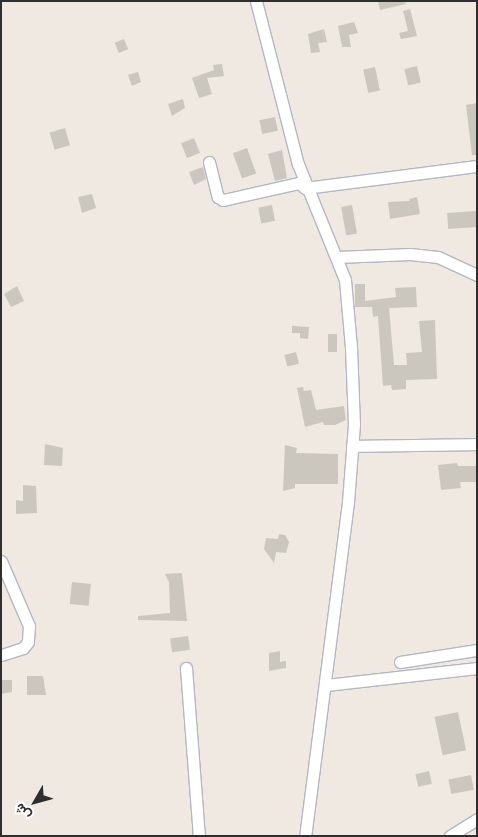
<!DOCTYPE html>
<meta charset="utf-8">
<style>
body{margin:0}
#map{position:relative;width:478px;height:837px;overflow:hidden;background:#efe9e1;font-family:Karla,Vazirmatn,sans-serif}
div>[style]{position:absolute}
.building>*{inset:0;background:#cbc7bf;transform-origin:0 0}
.roads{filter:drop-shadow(1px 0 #b4b7c1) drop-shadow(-1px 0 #b4b7c1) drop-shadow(0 1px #b4b7c1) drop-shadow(0 -1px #b4b7c1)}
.minor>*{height:11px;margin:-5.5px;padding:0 5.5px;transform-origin:5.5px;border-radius:5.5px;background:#fff}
span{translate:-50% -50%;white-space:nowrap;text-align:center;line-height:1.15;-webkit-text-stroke:4px #fff;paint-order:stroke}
.frame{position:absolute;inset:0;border:2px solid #2e2e2e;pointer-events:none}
.north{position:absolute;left:10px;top:777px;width:50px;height:50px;-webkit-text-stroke:4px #fff;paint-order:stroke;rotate:232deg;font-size:14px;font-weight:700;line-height:20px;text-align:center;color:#2e2e2e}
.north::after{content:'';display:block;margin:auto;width:18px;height:22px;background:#2e2e2e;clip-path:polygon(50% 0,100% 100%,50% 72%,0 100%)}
</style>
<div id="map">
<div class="building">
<div style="clip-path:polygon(378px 1px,405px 1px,406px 4px,380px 10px)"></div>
<div style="clip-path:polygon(410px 9px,417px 36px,401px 39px,399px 33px,408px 31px,403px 11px)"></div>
<div style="clip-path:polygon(354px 22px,358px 33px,349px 35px,351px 47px,342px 47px,338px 26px)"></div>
<div style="clip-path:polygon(324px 29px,327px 42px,318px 43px,320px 52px,311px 53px,308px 34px)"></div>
<div style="left:124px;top:39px;width:11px;height:10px;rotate:68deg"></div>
<div style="clip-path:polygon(222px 64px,224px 76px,207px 78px,212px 94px,199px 98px,192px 78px,214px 70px,213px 65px)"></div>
<div style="left:417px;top:66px;width:17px;height:13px;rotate:77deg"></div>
<div style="left:375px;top:67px;width:24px;height:12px;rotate:78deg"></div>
<div style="clip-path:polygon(138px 72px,141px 82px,132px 86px,128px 75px)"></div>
<div style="clip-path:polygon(183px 99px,185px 108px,172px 116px,168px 104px)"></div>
<div style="clip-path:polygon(477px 103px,477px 155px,472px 155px,466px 105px)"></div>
<div style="left:275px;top:117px;width:14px;height:16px;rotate:78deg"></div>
<div style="left:65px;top:128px;width:18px;height:16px;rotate:74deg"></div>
<div style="left:194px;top:138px;width:16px;height:14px;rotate:68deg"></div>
<div style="left:247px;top:148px;width:27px;height:15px;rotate:70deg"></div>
<div style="clip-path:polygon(282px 150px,287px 178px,275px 181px,268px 154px)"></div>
<div style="clip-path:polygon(203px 167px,206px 179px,194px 185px,189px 172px)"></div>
<div style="clip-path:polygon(92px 194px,96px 208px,82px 213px,78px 197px)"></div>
<div style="clip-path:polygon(417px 197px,420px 214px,390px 219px,388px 202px,410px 201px,409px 199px)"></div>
<div style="left:272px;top:205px;width:16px;height:14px;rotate:79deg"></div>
<div style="left:352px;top:205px;width:29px;height:11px;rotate:80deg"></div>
<div style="left:476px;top:211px;width:16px;height:29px;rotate:86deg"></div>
<div style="clip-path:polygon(355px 284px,365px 284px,365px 301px,396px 297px,395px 288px,416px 287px,417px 307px,389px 308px,394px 365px,407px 365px,406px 353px,422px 352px,419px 321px,435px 320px,437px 379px,406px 380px,406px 389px,392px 390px,391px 385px,383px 386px,378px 316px,373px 317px,372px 307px,355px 307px)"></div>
<div style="clip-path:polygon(17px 286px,24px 301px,11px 307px,4px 294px)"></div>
<div style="clip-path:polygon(292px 326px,309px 327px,308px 339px,300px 338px,300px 333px,292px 333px)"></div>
<div style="left:328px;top:334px;width:9px;height:18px"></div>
<div style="left:296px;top:352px;width:12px;height:12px;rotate:76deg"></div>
<div style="clip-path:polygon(303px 387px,304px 391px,311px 390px,316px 410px,344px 406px,346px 420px,335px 425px,324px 425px,323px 422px,305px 427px,297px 388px)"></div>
<div style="clip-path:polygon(45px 444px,63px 448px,62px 466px,44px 465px)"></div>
<div style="clip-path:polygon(285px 445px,297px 448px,296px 453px,338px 454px,338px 484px,295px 484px,295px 488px,283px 491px)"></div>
<div style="clip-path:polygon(457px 463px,458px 466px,477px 466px,477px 482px,460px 482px,461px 488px,441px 490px,438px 465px)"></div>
<div style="clip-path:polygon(23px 485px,36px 486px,37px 513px,16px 514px,16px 500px,23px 501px)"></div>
<div style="clip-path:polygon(279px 534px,285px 535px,289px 542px,286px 553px,276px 552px,274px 563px,264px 549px,266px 538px,278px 539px)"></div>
<div style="clip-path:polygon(182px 573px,187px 621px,138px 620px,138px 616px,170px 613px,169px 582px,165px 574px)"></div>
<div style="left:72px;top:582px;width:19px;height:22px;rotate:6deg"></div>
<div style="left:188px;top:636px;width:14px;height:18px;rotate:82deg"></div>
<div style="clip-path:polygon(280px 651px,280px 662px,286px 661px,286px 668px,269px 671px,269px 653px)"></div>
<div style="clip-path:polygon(27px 676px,43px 676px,46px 695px,27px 695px)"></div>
<div style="clip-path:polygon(1px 680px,12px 680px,12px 692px,1px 694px)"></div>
<div style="left:458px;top:712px;width:39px;height:24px;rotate:78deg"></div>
<div style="left:429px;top:771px;width:13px;height:14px;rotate:77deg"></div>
<div style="left:471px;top:775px;width:15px;height:23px;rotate:79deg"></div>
</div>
<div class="roads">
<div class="minor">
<div style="left:256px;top:1px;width:168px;rotate:75.6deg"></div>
<div style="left:298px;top:164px;width:125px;rotate:67.9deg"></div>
<div style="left:345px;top:280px;width:67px;rotate:84.9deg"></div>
<div style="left:351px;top:347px;width:77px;rotate:87.8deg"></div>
<div style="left:354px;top:424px;width:78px;rotate:94.4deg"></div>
<div style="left:348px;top:502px;width:337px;rotate:97.3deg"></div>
<div style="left:209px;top:162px;width:36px;rotate:76deg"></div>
<div style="left:218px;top:197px;width:6px;rotate:31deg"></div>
<div style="left:223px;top:200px;width:78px;rotate:-12.6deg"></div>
<div style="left:299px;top:183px;width:8px;rotate:40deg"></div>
<div style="left:305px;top:188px;width:173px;rotate:-7.3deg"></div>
<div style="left:337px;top:257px;width:73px;rotate:-2.4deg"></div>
<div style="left:410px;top:254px;width:28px;rotate:6deg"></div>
<div style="left:438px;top:257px;width:43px;rotate:24.8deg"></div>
<div style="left:352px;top:446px;width:125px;rotate:-0.9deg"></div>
<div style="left:1px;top:561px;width:71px;rotate:66.7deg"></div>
<div style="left:29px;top:626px;width:16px;rotate:94deg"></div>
<div style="left:28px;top:642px;width:8px;rotate:130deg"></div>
<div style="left:23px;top:648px;width:23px;rotate:162deg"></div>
<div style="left:400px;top:662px;width:78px;rotate:-8.9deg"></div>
<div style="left:186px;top:668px;width:169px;rotate:85.6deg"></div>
<div style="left:326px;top:685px;width:152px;rotate:-6.4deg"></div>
<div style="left:450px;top:836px;width:32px;rotate:-32deg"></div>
</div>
</div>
<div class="frame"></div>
<div class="north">ش</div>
</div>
